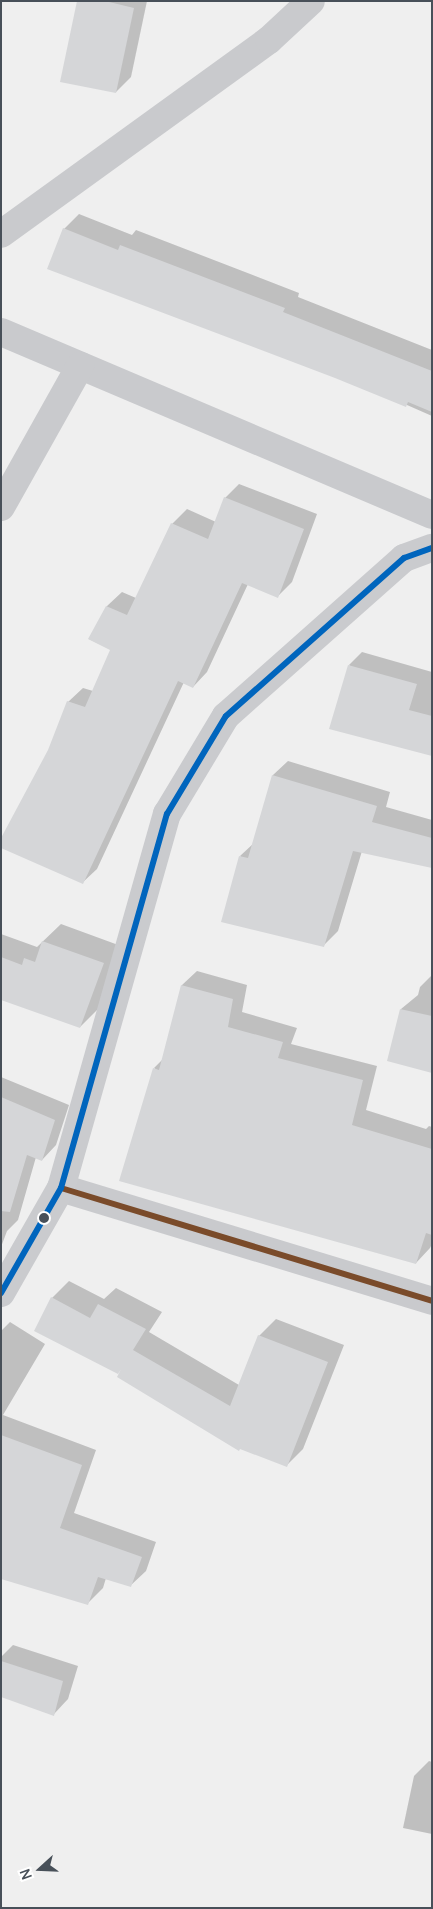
<!DOCTYPE html>
<style>
body{margin:0}
#map{position:relative;width:433px;height:1909px;overflow:hidden;background:#efefef;font-family:Manrope,sans-serif}
div>[style]{position:absolute}
.shadow>*{inset:0;background:#0003}
.building>*{inset:0;background:#d5d6d8}
.street>*{height:28px;margin:-14px;padding:0 14px;transform-origin:14px;border-radius:14px;background:#c9cacd}
.secondary>*{height:28px;margin:-14px;padding:0 14px;transform-origin:14px;border-radius:14px;background:#cacbce}
.bus-1>*{height:6px;margin:-3px;padding:0 3px;transform-origin:3px;border-radius:3px;background:#7a4b2a}
.bus-2>*{height:6px;margin:-3px;padding:0 3px;transform-origin:3px;border-radius:3px;background:#0065bd}
.dots>*{width:14px;height:14px;translate:-50% -50%;box-sizing:border-box;border:2px solid #fff;border-radius:50%}
span{translate:-50% -50%;white-space:nowrap;text-align:center;line-height:1.15;-webkit-text-stroke:4px #fff;paint-order:stroke}
.frame{position:absolute;inset:0;border:2px solid #485059;pointer-events:none}
.north{position:absolute;left:15px;top:1844px;width:50px;height:50px;-webkit-text-stroke:4px #fff;paint-order:stroke;rotate:250deg;font-size:14px;font-weight:700;line-height:20px;text-align:center;color:#485059}
.north::after{content:'';display:block;margin:auto;width:18px;height:22px;background:#485059;clip-path:polygon(50% 0,100% 100%,50% 72%,0 100%)}
</style>
<div id="map">
<div class="shadow">
<div style="clip-path:polygon(78px 1px,147px 1px,131px 77px,116px 92px)"></div>
<div style="clip-path:polygon(79px 214px,132px 235px,136px 230px,245px 272px,299px 293px,298px 297px,432px 350px,432px 416px,407px 405px,64px 229px)"></div>
<div style="clip-path:polygon(239px 484px,317px 514px,292px 582px,278px 596px,248px 584px,207px 672px,193px 687px,184px 682px,97px 869px,82px 883px,49px 751px,68px 702px,83px 688px,93px 691px,112px 650px,89px 639px,107px 606px,122px 592px,136px 598px,172px 524px,187px 509px,216px 522px,225px 498px)"></div>
<div style="clip-path:polygon(362px 652px,432px 672px,432px 755px,349px 665px)"></div>
<div style="clip-path:polygon(288px 761px,390px 792px,386px 807px,432px 820px,432px 866px,362px 851px,338px 931px,324px 945px,240px 856px,254px 843px,273px 775px)"></div>
<div style="clip-path:polygon(61px 924px,121px 946px,98px 1009px,80px 1027px,1px 999px,1px 934px,37px 947px)"></div>
<div style="clip-path:polygon(197px 971px,247px 985px,242px 1012px,297px 1028px,291px 1044px,377px 1066px,366px 1110px,426px 1129px,429px 1126px,432px 1127px,432px 1244px,430px 1248px,416px 1263px,154px 1068px,163px 1059px,182px 985px)"></div>
<div style="clip-path:polygon(432px 975px,432px 1069px,388px 1060px,401px 1009px,418px 995px,420px 987px)"></div>
<div style="clip-path:polygon(1px 1077px,69px 1105px,56px 1145px,42px 1160px,36px 1157px,18px 1220px,7px 1231px,1px 1247px)"></div>
<div style="clip-path:polygon(69px 1281px,104px 1299px,116px 1288px,162px 1312px,149px 1332px,239px 1385px,259px 1336px,276px 1319px,344px 1345px,303px 1449px,286px 1466px,123px 1367px,118px 1372px,52px 1298px)"></div>
<div style="clip-path:polygon(10px 1322px,45px 1344px,3px 1415px,96px 1450px,74px 1513px,156px 1542px,146px 1571px,130px 1586px,106px 1578px,103px 1588px,87px 1604px,1px 1484px,1px 1331px)"></div>
<div style="clip-path:polygon(13px 1645px,78px 1666px,68px 1699px,54px 1714px,1px 1696px,1px 1657px)"></div>
<div style="clip-path:polygon(429px 1761px,432px 1762px,432px 1834px,403px 1828px,414px 1776px)"></div>
</div>
<div class="building">
<div style="clip-path:polygon(77px 1px,105px 1px,134px 8px,116px 93px,60px 82px)"></div>
<div style="clip-path:polygon(63px 228px,118px 250px,120px 245px,285px 308px,283px 312px,432px 371px,432px 412px,408px 402px,406px 407px,335px 378px,47px 269px)"></div>
<div style="clip-path:polygon(224px 497px,304px 529px,278px 598px,242px 583px,193px 688px,178px 681px,83px 884px,1px 848px,1px 838px,48px 750px,67px 701px,85px 707px,110px 650px,88px 639px,106px 606px,127px 615px,171px 523px,208px 539px)"></div>
<div style="clip-path:polygon(348px 665px,417px 684px,409px 710px,432px 716px,432px 756px,329px 729px)"></div>
<div style="clip-path:polygon(272px 775px,377px 806px,372px 822px,432px 838px,432px 868px,353px 851px,324px 947px,221px 922px,239px 856px,248px 858px)"></div>
<div style="clip-path:polygon(42px 941px,104px 963px,80px 1028px,1px 1000px,1px 957px,22px 965px,24px 958px,35px 962px)"></div>
<div style="clip-path:polygon(181px 985px,233px 999px,228px 1027px,283px 1042px,278px 1058px,363px 1080px,352px 1125px,432px 1149px,432px 1235px,426px 1233px,416px 1264px,119px 1181px,153px 1068px,159px 1070px)"></div>
<div style="clip-path:polygon(400px 1009px,432px 1016px,432px 1073px,387px 1061px)"></div>
<div style="clip-path:polygon(1px 1097px,55px 1120px,42px 1161px,27px 1155px,10px 1212px,1px 1211px)"></div>
<div style="clip-path:polygon(51px 1297px,90px 1318px,98px 1304px,146px 1329px,133px 1350px,230px 1406px,258px 1335px,328px 1362px,287px 1467px,240px 1449px,239px 1451px,117px 1377px,121px 1369px,118px 1374px,34px 1331px)"></div>
<div style="clip-path:polygon(1px 1435px,82px 1465px,60px 1528px,142px 1557px,131px 1587px,98px 1577px,88px 1605px,1px 1579px)"></div>
<div style="clip-path:polygon(1px 1661px,63px 1681px,54px 1716px,1px 1697px)"></div>
</div>
<div class="street">
<div style="left:1px;top:234px;width:331px;rotate:-35.9deg"></div>
<div style="left:269px;top:40px;width:57px;rotate:-42.9deg"></div>
<div style="left:1px;top:332px;width:468px;rotate:23deg"></div>
<div style="left:1px;top:507px;width:162px;rotate:-60.7deg"></div>
<div style="left:61px;top:1188px;width:388px;rotate:16.9deg"></div>
</div>
<div class="secondary">
<div style="left:1px;top:1293px;width:121px;rotate:-60.3deg"></div>
<div style="left:61px;top:1188px;width:389px;rotate:-74.2deg"></div>
<div style="left:167px;top:814px;width:114px;rotate:-59deg"></div>
<div style="left:226px;top:716px;width:238px;rotate:-41.6deg"></div>
<div style="left:404px;top:558px;width:30px;rotate:-20deg"></div>
</div>
<div class="bus-1">
<div style="left:61px;top:1188px;width:388px;rotate:16.9deg"></div>
</div>
<div class="bus-2">
<div style="left:1px;top:1293px;width:121px;rotate:-60.3deg"></div>
<div style="left:61px;top:1188px;width:389px;rotate:-74.2deg"></div>
<div style="left:167px;top:814px;width:114px;rotate:-59deg"></div>
<div style="left:226px;top:716px;width:238px;rotate:-41.6deg"></div>
<div style="left:404px;top:558px;width:30px;rotate:-20deg"></div>
</div>
<div class="dots">
<div style="left:44px;top:1218px;background:#485059"></div>
</div>
<div class="frame"></div>
<div class="north">N</div>
</div>
